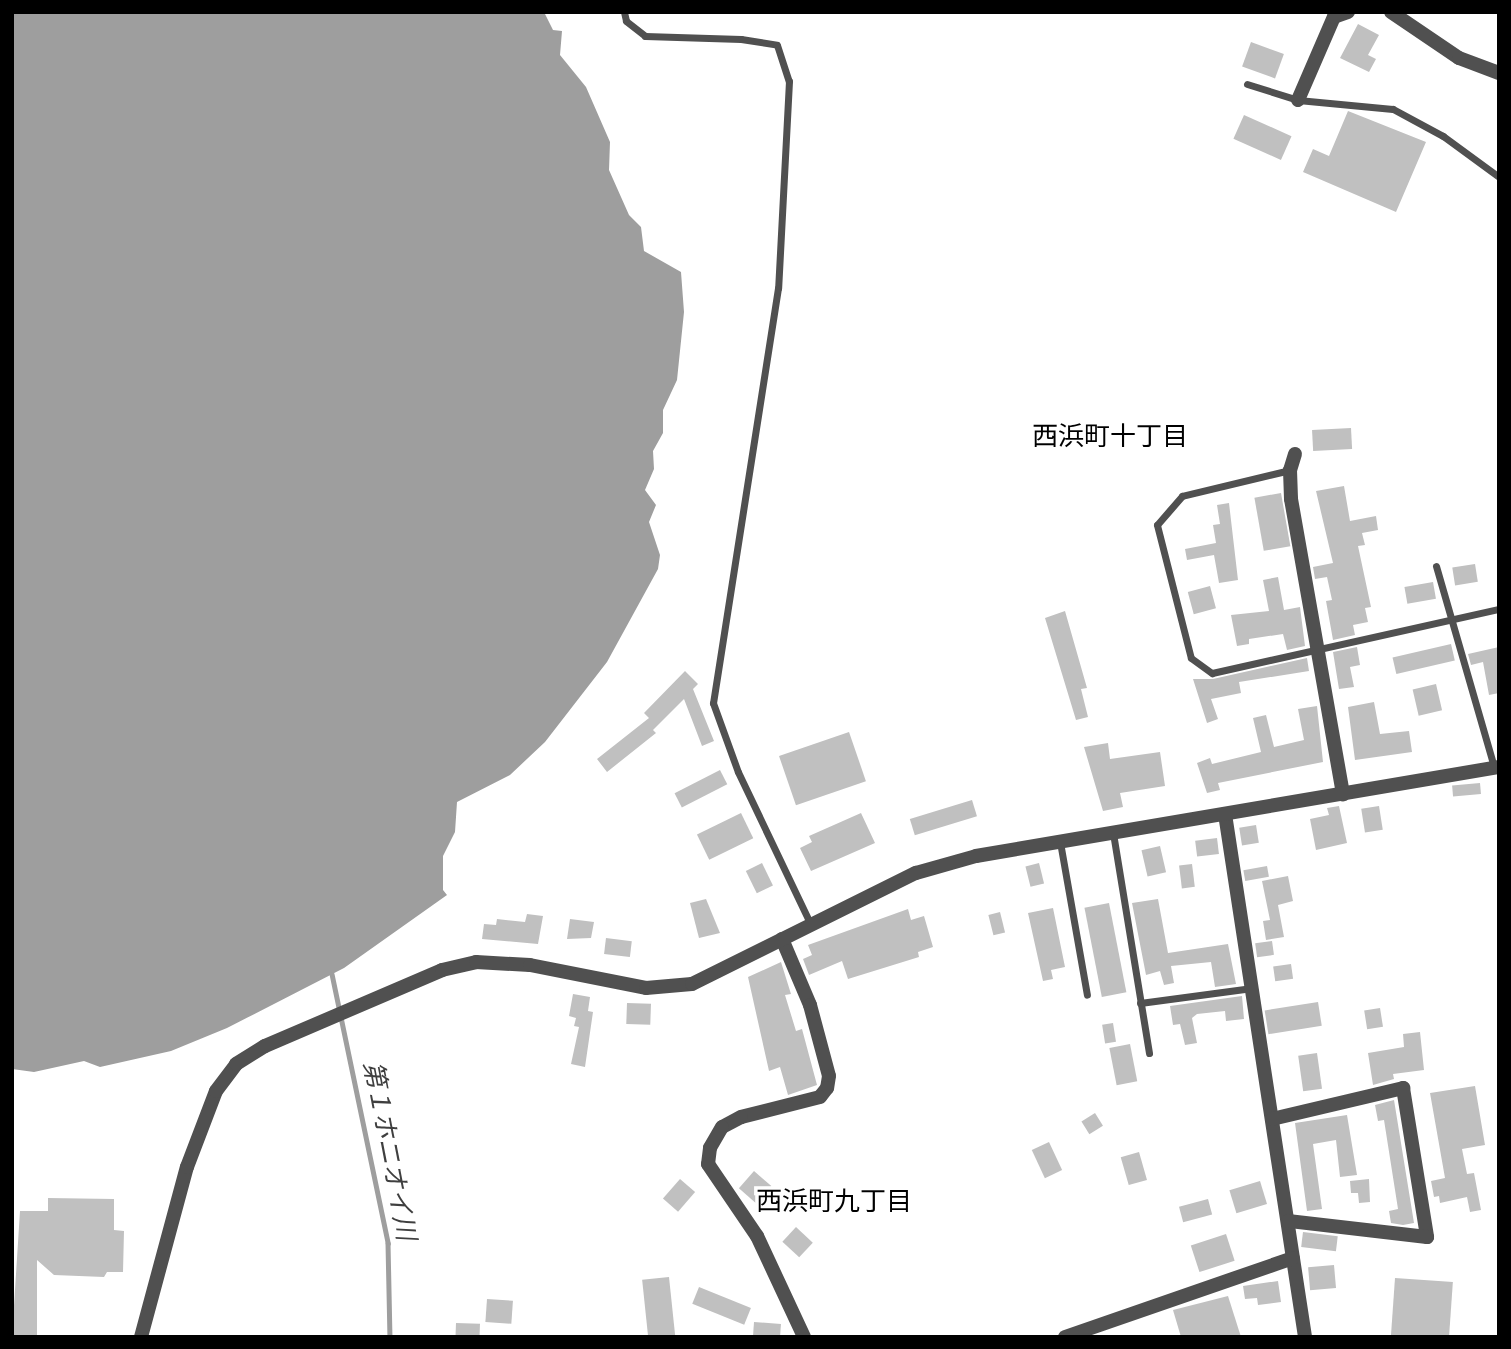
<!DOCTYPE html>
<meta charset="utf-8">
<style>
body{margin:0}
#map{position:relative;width:1511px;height:1349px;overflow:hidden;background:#fff;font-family:"Sofia Sans Condensed","Noto Sans JP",sans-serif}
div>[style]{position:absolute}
.water>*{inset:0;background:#9e9e9e}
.stream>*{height:4.5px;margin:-2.25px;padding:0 2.25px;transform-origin:2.25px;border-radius:2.25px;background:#9e9e9e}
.building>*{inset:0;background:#c0c0c0;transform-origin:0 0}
.service>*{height:7px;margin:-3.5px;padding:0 3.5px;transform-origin:3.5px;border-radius:3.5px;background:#505050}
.minor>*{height:14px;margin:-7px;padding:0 7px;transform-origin:7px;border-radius:7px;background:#505050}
.tertiary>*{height:14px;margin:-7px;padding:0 7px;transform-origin:7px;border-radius:7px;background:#505050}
span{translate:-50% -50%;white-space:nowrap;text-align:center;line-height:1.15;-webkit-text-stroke:7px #fff;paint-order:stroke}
.neighbourhood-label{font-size:26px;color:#000}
.water-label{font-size:26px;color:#3f3f3f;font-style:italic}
.frame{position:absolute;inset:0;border:14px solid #000;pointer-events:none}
</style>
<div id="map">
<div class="water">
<div style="clip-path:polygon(12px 12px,544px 12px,553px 30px,562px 31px,560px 55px,586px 87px,610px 142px,609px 170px,629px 215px,641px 227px,644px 251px,681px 272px,684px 312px,677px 380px,663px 410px,663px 433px,653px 451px,654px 469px,645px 490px,656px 505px,649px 522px,660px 555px,658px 569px,607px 662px,545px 742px,510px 775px,457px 802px,455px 832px,443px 856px,443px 890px,447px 895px,344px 968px,227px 1028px,171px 1051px,100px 1067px,84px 1061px,34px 1072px,12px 1069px)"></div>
</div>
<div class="stream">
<div style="left:332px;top:974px;width:275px;rotate:78.2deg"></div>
<div style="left:388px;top:1243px;width:94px;rotate:88.8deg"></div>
</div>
<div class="building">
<div style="clip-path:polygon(1358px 24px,1379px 35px,1368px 55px,1376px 59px,1369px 72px,1340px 58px)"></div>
<div style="left:1251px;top:42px;width:35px;height:26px;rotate:20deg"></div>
<div style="clip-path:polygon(1348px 111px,1426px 142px,1396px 212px,1303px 172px,1313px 149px,1329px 156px)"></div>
<div style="left:1244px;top:115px;width:52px;height:26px;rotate:24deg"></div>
<div style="left:1351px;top:428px;width:21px;height:39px;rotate:87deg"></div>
<div style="clip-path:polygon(1344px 486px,1350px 521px,1376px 516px,1378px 530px,1362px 533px,1365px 545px,1358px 546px,1371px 607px,1365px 608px,1368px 622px,1353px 625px,1355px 635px,1333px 640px,1326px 601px,1332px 600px,1327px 577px,1315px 579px,1313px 567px,1333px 563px,1316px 491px)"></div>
<div style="left:1281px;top:493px;width:54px;height:27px;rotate:80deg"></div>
<div style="clip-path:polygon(1229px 503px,1238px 580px,1219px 583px,1214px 555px,1187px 560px,1185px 549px,1216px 543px,1213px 525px,1220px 524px,1217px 505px)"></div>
<div style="left:1475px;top:564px;width:18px;height:23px;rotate:81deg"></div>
<div style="clip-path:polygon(1278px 577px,1284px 610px,1300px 607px,1305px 646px,1287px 650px,1283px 634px,1249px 639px,1249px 644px,1237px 646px,1231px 615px,1269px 611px,1263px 580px)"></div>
<div style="left:1433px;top:582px;width:17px;height:29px;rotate:80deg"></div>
<div style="left:1210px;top:586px;width:23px;height:23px;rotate:75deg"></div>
<div style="clip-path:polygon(1065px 611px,1087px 688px,1081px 689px,1088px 717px,1076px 720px,1045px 618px)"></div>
<div style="left:1451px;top:644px;width:17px;height:60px;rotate:77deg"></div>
<div style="clip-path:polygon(1357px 647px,1360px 665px,1350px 667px,1354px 687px,1339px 689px,1333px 652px)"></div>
<div style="clip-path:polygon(1499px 647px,1499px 693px,1489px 695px,1483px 662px,1471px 665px,1468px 654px)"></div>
<div style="clip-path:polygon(1307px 658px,1309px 671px,1239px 682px,1241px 693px,1211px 699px,1218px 719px,1207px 723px,1193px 679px,1213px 679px)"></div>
<div style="clip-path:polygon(685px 671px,698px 684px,693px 689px,714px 741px,702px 746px,684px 699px,653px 730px,656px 733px,607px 772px,597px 759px,649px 718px,644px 713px)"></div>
<div style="left:1436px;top:684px;width:27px;height:24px;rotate:77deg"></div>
<div style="clip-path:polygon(1374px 702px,1380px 734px,1409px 731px,1412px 752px,1355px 760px,1348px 707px)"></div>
<div style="clip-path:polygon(1317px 706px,1323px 762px,1218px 783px,1220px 790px,1207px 793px,1197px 763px,1210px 758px,1212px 764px,1261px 752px,1253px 718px,1266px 715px,1274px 747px,1304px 740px,1298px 709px)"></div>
<div style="left:849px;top:732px;width:52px;height:74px;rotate:71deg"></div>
<div style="clip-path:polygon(1108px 743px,1110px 759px,1160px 752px,1165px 786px,1120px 793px,1123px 807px,1103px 811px,1084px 747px)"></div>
<div style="left:720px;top:770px;width:16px;height:51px;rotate:63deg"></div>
<div style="left:1480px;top:783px;width:11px;height:28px;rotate:85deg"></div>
<div style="left:972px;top:800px;width:17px;height:65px;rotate:73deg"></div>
<div style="clip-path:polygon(1339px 806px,1347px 843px,1316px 850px,1310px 819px,1329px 815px,1327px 808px)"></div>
<div style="left:1379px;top:806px;width:24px;height:18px;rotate:81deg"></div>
<div style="left:741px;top:813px;width:28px;height:49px;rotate:64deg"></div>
<div style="clip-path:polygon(861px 813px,875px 843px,811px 871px,800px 848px,812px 842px,809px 836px)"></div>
<div style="left:1256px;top:825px;width:18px;height:17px;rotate:81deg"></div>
<div style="left:1217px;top:838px;width:16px;height:22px;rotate:83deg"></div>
<div style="left:1160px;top:846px;width:27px;height:19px;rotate:77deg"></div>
<div style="left:762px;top:863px;width:25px;height:18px;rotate:64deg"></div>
<div style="left:1039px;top:863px;width:21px;height:14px;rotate:76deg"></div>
<div style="left:1192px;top:864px;width:23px;height:13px;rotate:83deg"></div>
<div style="left:1267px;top:866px;width:11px;height:24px;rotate:80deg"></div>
<div style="clip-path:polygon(1288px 876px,1293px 901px,1278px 905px,1284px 937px,1266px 940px,1263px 921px,1270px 920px,1262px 881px)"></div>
<div style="clip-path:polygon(706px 899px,720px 933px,699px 938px,690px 903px)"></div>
<div style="clip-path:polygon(1158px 899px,1168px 953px,1228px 944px,1236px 984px,1215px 987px,1211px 962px,1171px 966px,1174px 983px,1164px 985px,1160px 971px,1146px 975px,1132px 903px)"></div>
<div style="left:1109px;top:903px;width:91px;height:25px;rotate:79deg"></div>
<div style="clip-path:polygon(1053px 908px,1065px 967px,1051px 970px,1053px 979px,1043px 981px,1028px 913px)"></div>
<div style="clip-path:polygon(908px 909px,911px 920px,924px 916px,933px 947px,918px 952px,919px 957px,848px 979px,842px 961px,809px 975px,803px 959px,812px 955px,808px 945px)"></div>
<div style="left:1000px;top:912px;width:21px;height:12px;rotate:76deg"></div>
<div style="clip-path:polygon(527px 914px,543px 916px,538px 944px,482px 939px,484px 924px,496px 925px,497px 919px,525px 922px)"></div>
<div style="clip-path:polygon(570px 919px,594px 922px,591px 938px,567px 939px)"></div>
<div style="left:606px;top:938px;width:26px;height:16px;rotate:7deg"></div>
<div style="left:1272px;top:941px;width:14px;height:17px;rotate:82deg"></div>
<div style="clip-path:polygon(781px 962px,791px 994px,785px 995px,796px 1031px,802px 1029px,817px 1085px,788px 1095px,780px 1067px,769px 1071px,748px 977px)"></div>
<div style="left:1291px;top:964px;width:15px;height:18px;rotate:82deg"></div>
<div style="clip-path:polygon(573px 994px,590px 997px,588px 1011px,593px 1012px,585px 1067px,571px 1064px,579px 1027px,574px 1026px,576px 1018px,569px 1016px)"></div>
<div style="clip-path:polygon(1242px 996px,1244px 1019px,1226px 1021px,1225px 1011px,1197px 1014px,1192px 1018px,1197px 1043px,1185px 1045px,1180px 1024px,1173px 1025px,1170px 1006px)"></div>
<div style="left:1318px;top:1002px;width:24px;height:54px;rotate:81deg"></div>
<div style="left:627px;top:1003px;width:24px;height:21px;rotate:2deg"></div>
<div style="left:1380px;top:1008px;width:19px;height:16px;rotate:81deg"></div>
<div style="left:1113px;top:1023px;width:19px;height:11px;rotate:81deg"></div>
<div style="clip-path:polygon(1420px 1032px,1424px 1070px,1393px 1074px,1394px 1079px,1373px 1085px,1368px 1053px,1404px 1047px,1403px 1034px)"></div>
<div style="left:1130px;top:1044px;width:38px;height:21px;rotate:79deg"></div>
<div style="left:1317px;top:1053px;width:36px;height:19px;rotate:82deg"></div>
<div style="clip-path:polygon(1475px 1086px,1485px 1145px,1462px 1149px,1467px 1174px,1474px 1173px,1481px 1210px,1470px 1212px,1467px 1197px,1440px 1203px,1439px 1196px,1434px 1197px,1431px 1181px,1445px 1178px,1430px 1093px)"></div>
<div style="clip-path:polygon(1394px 1100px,1414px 1223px,1403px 1225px,1391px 1223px,1389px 1211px,1398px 1209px,1384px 1120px,1378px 1121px,1375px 1105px)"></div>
<div style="left:1095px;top:1113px;width:15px;height:16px;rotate:58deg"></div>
<div style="clip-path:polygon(1347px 1115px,1357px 1175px,1340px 1177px,1336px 1140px,1313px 1144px,1322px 1209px,1307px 1211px,1295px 1123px)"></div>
<div style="left:1049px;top:1142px;width:31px;height:19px;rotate:65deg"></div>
<div style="left:1139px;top:1152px;width:29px;height:19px;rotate:74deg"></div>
<div style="left:754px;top:1171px;width:23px;height:23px;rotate:41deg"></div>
<div style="left:680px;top:1179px;width:20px;height:26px;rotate:41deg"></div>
<div style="clip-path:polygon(1369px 1179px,1370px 1202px,1359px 1203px,1358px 1193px,1351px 1193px,1350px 1181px)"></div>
<div style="left:1260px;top:1181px;width:24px;height:32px;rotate:73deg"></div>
<div style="clip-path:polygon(48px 1198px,114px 1199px,114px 1230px,124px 1231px,123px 1272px,107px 1272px,104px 1277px,54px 1275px,37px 1260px,37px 1337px,12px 1337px,20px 1211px,48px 1211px)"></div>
<div style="left:1208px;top:1199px;width:16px;height:30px;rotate:75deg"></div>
<div style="left:796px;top:1227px;width:23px;height:20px;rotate:43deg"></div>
<div style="left:1303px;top:1232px;width:35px;height:15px;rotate:7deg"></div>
<div style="left:1226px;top:1234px;width:28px;height:37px;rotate:72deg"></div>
<div style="left:1334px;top:1265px;width:23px;height:26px;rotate:85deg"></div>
<div style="left:669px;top:1277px;width:60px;height:27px;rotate:84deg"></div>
<div style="left:1395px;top:1278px;width:58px;height:59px;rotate:4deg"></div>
<div style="clip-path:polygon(1278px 1281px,1281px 1302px,1258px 1305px,1257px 1298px,1245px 1299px,1243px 1286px)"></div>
<div style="left:699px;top:1287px;width:56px;height:18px;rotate:22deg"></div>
<div style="clip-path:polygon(1228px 1296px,1241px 1337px,1181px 1337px,1173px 1310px)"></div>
<div style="left:487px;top:1299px;width:26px;height:23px;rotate:4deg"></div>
<div style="left:754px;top:1322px;width:27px;height:15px;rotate:4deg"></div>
<div style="left:456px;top:1323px;width:24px;height:14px;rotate:2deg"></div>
</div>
<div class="service">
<div style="left:624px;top:12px;width:9px;rotate:77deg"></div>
<div style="left:626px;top:21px;width:24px;rotate:38deg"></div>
<div style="left:645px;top:36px;width:96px;rotate:1.8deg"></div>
<div style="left:741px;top:39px;width:36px;rotate:9deg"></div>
<div style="left:777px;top:45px;width:38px;rotate:72deg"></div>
<div style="left:789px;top:81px;width:207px;rotate:93deg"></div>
<div style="left:778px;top:288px;width:420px;rotate:98.9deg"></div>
<div style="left:713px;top:703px;width:73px;rotate:70.1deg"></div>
<div style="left:738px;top:772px;width:167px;rotate:64.5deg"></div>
<div style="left:1247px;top:84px;width:53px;rotate:17.4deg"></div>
<div style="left:1298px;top:100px;width:95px;rotate:5.4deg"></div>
<div style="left:1393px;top:109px;width:57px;rotate:28.4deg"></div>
<div style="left:1443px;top:136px;width:69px;rotate:36.2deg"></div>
<div style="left:1290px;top:470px;width:111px;rotate:166.5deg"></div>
<div style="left:1182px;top:496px;width:38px;rotate:131deg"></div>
<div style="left:1157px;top:525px;width:137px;rotate:75.7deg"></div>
<div style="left:1191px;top:658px;width:26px;rotate:36deg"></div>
<div style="left:1212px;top:673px;width:294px;rotate:-12.6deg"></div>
<div style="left:1436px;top:566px;width:209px;rotate:73.9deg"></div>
<div style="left:1113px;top:833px;width:223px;rotate:80.7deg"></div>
<div style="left:1060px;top:842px;width:155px;rotate:80deg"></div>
<div style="left:1140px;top:1003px;width:113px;rotate:-7.6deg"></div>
</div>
<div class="minor">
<div style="left:1391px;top:12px;width:82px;rotate:34.1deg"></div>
<div style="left:1459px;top:58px;width:43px;rotate:20.6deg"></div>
<div style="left:1298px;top:100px;width:90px;rotate:-66.6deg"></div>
<div style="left:1334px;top:17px;width:15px;rotate:-20deg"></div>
<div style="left:1295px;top:454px;width:17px;rotate:107deg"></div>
<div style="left:1290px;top:470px;width:29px;rotate:88deg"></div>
<div style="left:1291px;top:499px;width:300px;rotate:80deg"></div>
<div style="left:1225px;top:814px;width:529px;rotate:81.3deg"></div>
<div style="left:782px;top:939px;width:72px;rotate:67deg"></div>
<div style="left:810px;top:1005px;width:73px;rotate:75deg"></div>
<div style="left:829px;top:1076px;width:12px;rotate:99deg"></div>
<div style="left:827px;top:1088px;width:11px;rotate:128deg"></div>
<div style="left:820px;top:1097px;width:81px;rotate:165.8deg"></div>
<div style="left:741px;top:1117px;width:21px;rotate:152deg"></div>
<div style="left:722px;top:1127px;width:24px;rotate:120deg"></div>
<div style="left:710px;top:1148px;width:16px;rotate:97deg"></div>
<div style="left:708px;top:1164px;width:87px;rotate:55.8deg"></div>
<div style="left:757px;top:1236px;width:111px;rotate:65deg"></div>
<div style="left:1272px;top:1119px;width:135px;rotate:-13.3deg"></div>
<div style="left:1403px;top:1088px;width:151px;rotate:80.8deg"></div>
<div style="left:1427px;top:1237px;width:140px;rotate:-173.4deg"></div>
<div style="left:1065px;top:1337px;width:241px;rotate:-19.1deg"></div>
</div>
<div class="tertiary">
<div style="left:141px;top:1337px;width:176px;rotate:-74.9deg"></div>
<div style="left:187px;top:1167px;width:81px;rotate:-69.1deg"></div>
<div style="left:216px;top:1091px;width:34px;rotate:-53deg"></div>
<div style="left:236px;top:1064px;width:34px;rotate:-32deg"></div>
<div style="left:265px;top:1046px;width:193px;rotate:-23.2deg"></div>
<div style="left:442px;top:970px;width:35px;rotate:-13deg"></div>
<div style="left:476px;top:962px;width:54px;rotate:3.2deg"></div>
<div style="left:530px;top:965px;width:118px;rotate:11.2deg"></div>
<div style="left:646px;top:988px;width:46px;rotate:-5deg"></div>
<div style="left:692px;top:984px;width:250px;rotate:-26.4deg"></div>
<div style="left:916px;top:873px;width:62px;rotate:-15.8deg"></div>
<div style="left:976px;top:856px;width:531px;rotate:-9.66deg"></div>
</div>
<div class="neighbourhood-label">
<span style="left:1110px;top:438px">西浜町十丁目</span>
<span style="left:834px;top:1203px">西浜町九丁目</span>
</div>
<div class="water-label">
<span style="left:388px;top:1151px;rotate:79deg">第１ホニオイ川</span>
</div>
<div class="frame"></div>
</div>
